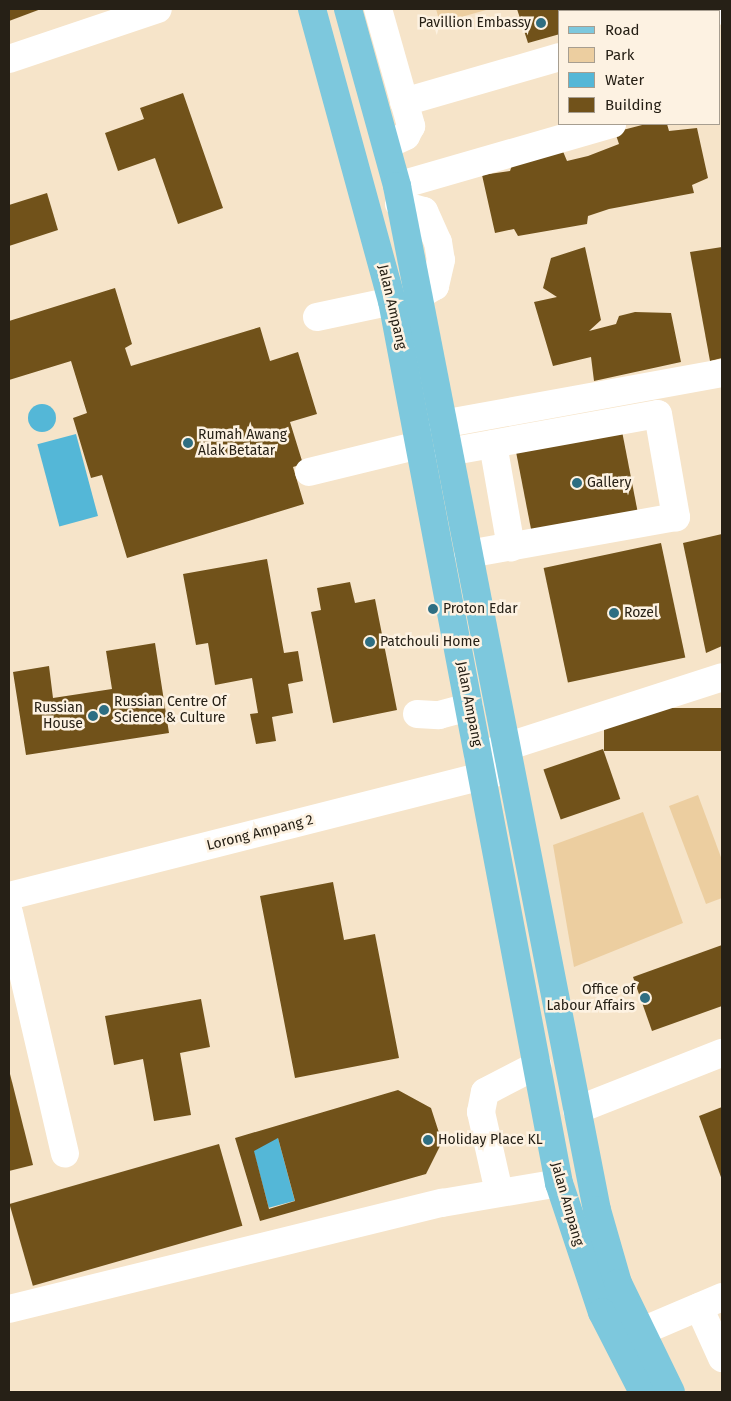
<!DOCTYPE html>
<style>
body{margin:0}
#map{position:relative;width:731px;height:1401px;overflow:hidden;background:#f6e4c9;font-family:"Fira Sans",sans-serif}
div>[style]{position:absolute}
.green>*{inset:0;background:#eccea0}
.water>*{inset:0;background:#54b7d7;transform-origin:0 0}
.round{border-radius:50%}
.building>*{inset:0;background:#71521a;transform-origin:0 0}
.minor>*{height:28px;margin:-14px;padding:0 14px;transform-origin:14px;border-radius:14px;background:#fff}
.major>*{height:28px;margin:-14px;padding:0 14px;transform-origin:14px;border-radius:14px;background:#7dc8dd}
.dots>*{width:14px;height:14px;translate:-50% -50%;box-sizing:border-box;border:2px solid #fdf2e2;border-radius:50%}
span{translate:-50% -50%;white-space:nowrap;text-align:center;line-height:1.15;-webkit-text-stroke:5px #fdf2e2;paint-order:stroke}
.poi-label{font-size:14px;color:#262016}
.right{translate:-100% -50%;text-align:right}
.left{translate:0 -50%;text-align:left}
.street-label{font-size:14px;color:#262016}
.frame{position:absolute;inset:0;border:10px solid #262016;pointer-events:none}
.legend{position:absolute;left:558px;top:10px;width:162px;height:115px;box-sizing:border-box;background:#fdf2e2;border:1px solid #a79e90;margin:0;padding:6px 9px;list-style:none;font-size:15px;color:#262016}
.legend li{display:flex;align-items:center;gap:10px;height:25px}
.legend b{width:25px;border:1px solid #a79e90}
</style>
<div id="map">
<div class="green">
<div style="clip-path:polygon(436px 9px,486px 9px,486px 10px,440px 23px)"></div>
<div style="clip-path:polygon(698px 795px,722px 860px,722px 898px,706px 904px,669px 806px)"></div>
<div style="clip-path:polygon(643px 812px,683px 923px,574px 967px,553px 845px)"></div>
</div>
<div class="water">
<div class="round" style="left:28px;top:404px;width:28px;height:28px"></div>
<div style="left:76px;top:434px;width:85px;height:40px;rotate:75deg"></div>
<div style="left:278px;top:1138px;width:65px;height:27px;rotate:75deg"></div>
</div>
<div class="building">
<div style="clip-path:polygon(9px 9px,41px 9px,9px 21px)"></div>
<div style="clip-path:polygon(517px 9px,646px 9px,560px 11px,560px 34px,528px 43px)"></div>
<div style="clip-path:polygon(183px 93px,223px 208px,178px 224px,155px 158px,118px 171px,105px 133px,144px 119px,140px 108px)"></div>
<div style="clip-path:polygon(646px 124px,667px 124px,669px 131px,697px 128px,708px 178px,692px 185px,694px 193px,609px 209px,588px 216px,587px 224px,518px 236px,514px 229px,495px 233px,482px 175px,510px 171px,512px 165px,562px 149px,567px 161px,588px 156px,619px 144px,615px 132px)"></div>
<div style="clip-path:polygon(47px 193px,58px 230px,9px 246px,9px 205px)"></div>
<div style="clip-path:polygon(585px 247px,601px 320px,589px 331px,616px 324px,619px 316px,635px 312px,671px 313px,681px 362px,594px 381px,591px 357px,553px 366px,534px 302px,557px 297px,543px 288px,551px 258px)"></div>
<div style="clip-path:polygon(722px 247px,722px 358px,710px 361px,690px 252px)"></div>
<div style="clip-path:polygon(115px 288px,132px 344px,125px 348px,131px 366px,260px 327px,270px 361px,298px 352px,317px 414px,290px 422px,303px 464px,293px 467px,304px 504px,127px 558px,102px 475px,91px 478px,73px 418px,87px 413px,71px 361px,9px 380px,9px 321px)"></div>
<div style="left:621px;top:426px;width:96px;height:108px;rotate:79deg"></div>
<div style="clip-path:polygon(722px 534px,722px 646px,706px 653px,683px 543px)"></div>
<div style="left:661px;top:543px;width:117px;height:120px;rotate:78deg"></div>
<div style="clip-path:polygon(267px 559px,284px 653px,298px 651px,303px 681px,288px 684px,293px 713px,272px 717px,276px 741px,256px 744px,250px 714px,258px 713px,252px 678px,215px 685px,208px 643px,196px 645px,183px 574px)"></div>
<div style="clip-path:polygon(350px 582px,355px 603px,375px 599px,397px 710px,333px 723px,311px 612px,321px 610px,317px 588px)"></div>
<div style="clip-path:polygon(155px 643px,169px 733px,26px 755px,13px 672px,49px 666px,53px 698px,112px 689px,106px 651px)"></div>
<div style="left:722px;top:708px;width:43px;height:118px;rotate:90deg"></div>
<div style="left:603px;top:749px;width:53px;height:63px;rotate:71deg"></div>
<div style="clip-path:polygon(333px 882px,344px 940px,375px 934px,399px 1058px,295px 1078px,260px 896px)"></div>
<div style="clip-path:polygon(722px 945px,722px 1006px,652px 1031px,633px 977px)"></div>
<div style="clip-path:polygon(201px 999px,210px 1047px,180px 1053px,191px 1115px,154px 1121px,143px 1059px,114px 1065px,105px 1016px)"></div>
<div style="clip-path:polygon(9px 1070px,33px 1165px,9px 1171px)"></div>
<div style="clip-path:polygon(evenodd,398px 1090px,431px 1108px,442px 1142px,426px 1174px,260px 1221px,235px 1138px,398px 1090px,278px 1138px,295px 1201px,269px 1209px,254px 1151px,278px 1138px)"></div>
<div style="clip-path:polygon(722px 1107px,722px 1180px,699px 1116px)"></div>
<div style="left:219px;top:1144px;width:85px;height:218px;rotate:74deg"></div>
</div>
<div class="minor">
<div style="left:378px;top:9px;width:122px;rotate:74.2deg"></div>
<div style="left:411px;top:126px;width:11px;rotate:117deg"></div>
<div style="left:406px;top:136px;width:21px;rotate:155deg"></div>
<div style="left:717px;top:11px;width:5px;rotate:-11deg"></div>
<div style="left:9px;top:59px;width:157px;rotate:-18.6deg"></div>
<div style="left:404px;top:102px;width:162px;rotate:-16.1deg"></div>
<div style="left:397px;top:186px;width:224px;rotate:-16.1deg"></div>
<div style="left:399px;top:204px;width:26px;rotate:16deg"></div>
<div style="left:424px;top:211px;width:34px;rotate:66deg"></div>
<div style="left:438px;top:242px;width:18px;rotate:81deg"></div>
<div style="left:441px;top:260px;width:27px;rotate:103deg"></div>
<div style="left:435px;top:286px;width:21px;rotate:149deg"></div>
<div style="left:317px;top:317px;width:77px;rotate:-12deg"></div>
<div style="left:442px;top:424px;width:285px;rotate:-10.3deg"></div>
<div style="left:493px;top:444px;width:105px;rotate:80.1deg"></div>
<div style="left:448px;top:452px;width:213px;rotate:-10.3deg"></div>
<div style="left:658px;top:414px;width:105px;rotate:80.1deg"></div>
<div style="left:676px;top:517px;width:211px;rotate:169.9deg"></div>
<div style="left:309px;top:472px;width:113px;rotate:-13.8deg"></div>
<div style="left:417px;top:714px;width:22px;rotate:3deg"></div>
<div style="left:439px;top:715px;width:31px;rotate:-15deg"></div>
<div style="left:478px;top:756px;width:256px;rotate:-17.9deg"></div>
<div style="left:9px;top:896px;width:517px;rotate:-14.22deg"></div>
<div style="left:9px;top:913px;width:247px;rotate:76.9deg"></div>
<div style="left:577px;top:1110px;width:156px;rotate:-21.5deg"></div>
<div style="left:499px;top:1192px;width:82px;rotate:-102.7deg"></div>
<div style="left:481px;top:1112px;width:20px;rotate:-79deg"></div>
<div style="left:485px;top:1092px;width:59px;rotate:-27.4deg"></div>
<div style="left:699px;top:1307px;width:56px;rotate:65.7deg"></div>
<div style="left:9px;top:1309px;width:446px;rotate:-13.8deg"></div>
<div style="left:442px;top:1203px;width:119px;rotate:-9.7deg"></div>
<div style="left:640px;top:1332px;width:89px;rotate:-23.1deg"></div>
</div>
<div class="major">
<div style="left:312px;top:9px;width:303px;rotate:74.7deg"></div>
<div style="left:392px;top:301px;width:898px;rotate:79.28deg"></div>
<div style="left:559px;top:1183px;width:136px;rotate:71.6deg"></div>
<div style="left:602px;top:1312px;width:90px;rotate:62.9deg"></div>
<div style="left:348px;top:9px;width:184px;rotate:74.5deg"></div>
<div style="left:397px;top:186px;width:1043px;rotate:78.95deg"></div>
<div style="left:597px;top:1210px;width:76px;rotate:74deg"></div>
<div style="left:618px;top:1283px;width:121px;rotate:64.1deg"></div>
</div>
<div class="dots">
<div style="left:541px;top:23px;background:#2e6e82"></div>
<div style="left:188px;top:443px;background:#2e6e82"></div>
<div style="left:577px;top:483px;background:#2e6e82"></div>
<div style="left:433px;top:609px;background:#2e6e82"></div>
<div style="left:614px;top:613px;background:#2e6e82"></div>
<div style="left:370px;top:642px;background:#2e6e82"></div>
<div style="left:104px;top:710px;background:#2e6e82"></div>
<div style="left:93px;top:716px;background:#2e6e82"></div>
<div style="left:645px;top:998px;background:#2e6e82"></div>
<div style="left:428px;top:1140px;background:#2e6e82"></div>
</div>
<div class="poi-label">
<span class="right" style="left:531px;top:23px">Pavillion Embassy</span>
<span class="left" style="left:198px;top:443px">Rumah Awang<br>Alak Betatar</span>
<span class="left" style="left:587px;top:483px">Gallery</span>
<span class="left" style="left:443px;top:609px">Proton Edar</span>
<span class="left" style="left:624px;top:613px">Rozel</span>
<span class="left" style="left:380px;top:642px">Patchouli Home</span>
<span class="left" style="left:114px;top:710px">Russian Centre Of<br>Science &amp; Culture</span>
<span class="right" style="left:83px;top:716px">Russian<br>House</span>
<span class="right" style="left:635px;top:998px">Office of<br>Labour Affairs</span>
<span class="left" style="left:438px;top:1140px">Holiday Place KL</span>
</div>
<div class="street-label">
<span style="left:392px;top:307px;rotate:77deg">Jalan Ampang</span>
<span style="left:469px;top:704px;rotate:79deg">Jalan Ampang</span>
<span style="left:260px;top:833px;rotate:-14deg">Lorong Ampang 2</span>
<span style="left:567px;top:1204px;rotate:74deg">Jalan Ampang</span>
</div>
<div class="frame"></div>
<ul class="legend">
<li><b style="height:6px;background:#7dc8dd"></b>Road</li>
<li><b style="height:14px;background:#eccea0"></b>Park</li>
<li><b style="height:14px;background:#54b7d7"></b>Water</li>
<li><b style="height:14px;background:#71521a"></b>Building</li>
</ul>
</div>
